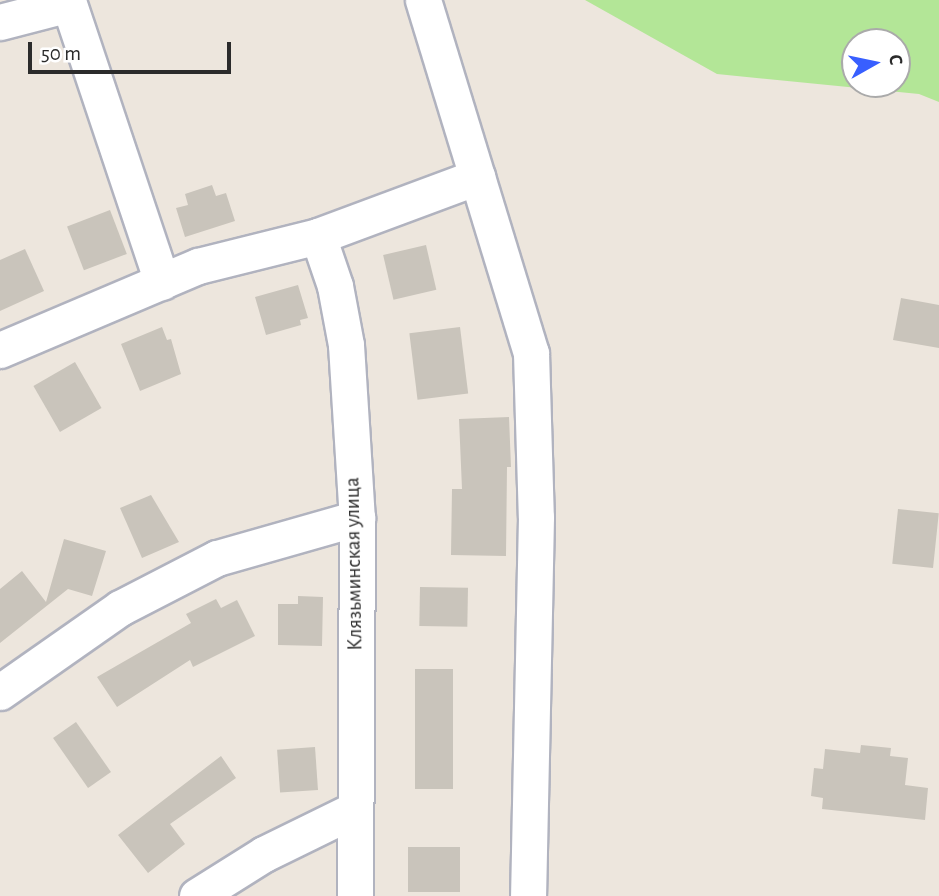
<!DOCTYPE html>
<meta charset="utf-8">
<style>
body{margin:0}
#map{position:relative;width:939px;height:896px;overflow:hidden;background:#ede6dd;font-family:"Alegreya Sans",sans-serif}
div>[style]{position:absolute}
.green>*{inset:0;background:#b3e697}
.building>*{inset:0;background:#c9c4bb;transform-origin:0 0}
.roads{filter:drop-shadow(2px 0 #b1b3bf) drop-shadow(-2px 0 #b1b3bf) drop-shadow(0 2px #b1b3bf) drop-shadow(0 -2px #b1b3bf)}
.minor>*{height:35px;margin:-17.5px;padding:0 17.5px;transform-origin:17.5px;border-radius:17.5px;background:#fff}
span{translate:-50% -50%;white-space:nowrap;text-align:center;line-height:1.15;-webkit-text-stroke:7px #fff;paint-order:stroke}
.street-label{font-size:21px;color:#2b2b2b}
.north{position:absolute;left:841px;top:28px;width:70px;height:70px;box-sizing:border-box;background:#fff;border:2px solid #aaa;border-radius:50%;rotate:81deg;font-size:19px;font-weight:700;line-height:28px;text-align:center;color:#2b2b2b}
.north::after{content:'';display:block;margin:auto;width:24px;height:32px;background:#385fff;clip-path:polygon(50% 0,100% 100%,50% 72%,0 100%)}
.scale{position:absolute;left:28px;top:42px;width:203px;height:32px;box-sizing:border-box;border:4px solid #2b2b2b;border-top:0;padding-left:9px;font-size:21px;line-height:24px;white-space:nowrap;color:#2b2b2b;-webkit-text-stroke:5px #fff;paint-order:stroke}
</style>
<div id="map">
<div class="green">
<div style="clip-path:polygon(evenodd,585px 0,939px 0,939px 102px,919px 94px,717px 74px,585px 0,855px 42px,897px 42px,897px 84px,855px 84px,855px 42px)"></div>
</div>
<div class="building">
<div style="clip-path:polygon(212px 185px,216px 196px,226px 193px,235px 221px,185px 237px,176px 208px,188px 205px,185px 194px)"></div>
<div style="left:110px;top:210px;width:47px;height:46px;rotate:69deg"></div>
<div style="left:426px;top:245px;width:46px;height:44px;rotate:77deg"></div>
<div style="clip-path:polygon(25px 249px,44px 291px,0 311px,0 260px)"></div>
<div style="clip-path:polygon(298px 285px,308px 318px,300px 320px,301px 325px,266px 335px,255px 297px)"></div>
<div style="clip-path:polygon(901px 298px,939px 305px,939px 348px,893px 340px)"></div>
<div style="clip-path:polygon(162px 327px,167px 340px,171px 339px,181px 374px,140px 391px,121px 344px)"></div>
<div style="left:460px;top:327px;width:67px;height:51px;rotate:83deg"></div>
<div style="left:75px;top:362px;width:53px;height:48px;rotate:60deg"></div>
<div style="clip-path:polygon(509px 417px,511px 467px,507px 467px,506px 556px,451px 555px,452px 489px,462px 489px,459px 419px)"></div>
<div style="clip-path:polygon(151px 495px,179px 542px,142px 558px,120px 508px)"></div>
<div style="left:898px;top:509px;width:41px;height:55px;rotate:6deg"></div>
<div style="clip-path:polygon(64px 539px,106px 551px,92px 596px,68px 589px,0 643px,0 589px,22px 571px,46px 602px)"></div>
<div style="left:420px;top:587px;width:48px;height:39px;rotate:1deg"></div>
<div style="clip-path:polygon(298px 596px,323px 597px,322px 646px,278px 645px,278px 604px,298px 604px)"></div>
<div style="clip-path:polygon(216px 599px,221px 608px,237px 600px,255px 636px,193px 667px,190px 660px,117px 707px,97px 677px,191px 623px,186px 614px)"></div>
<div style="left:415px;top:669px;width:38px;height:120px"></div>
<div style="left:76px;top:722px;width:61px;height:28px;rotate:55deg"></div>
<div style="clip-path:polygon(861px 745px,891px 748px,890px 756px,908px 758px,905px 785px,928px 788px,925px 820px,822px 809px,823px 798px,811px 796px,814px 768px,823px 769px,825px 749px,860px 753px)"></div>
<div style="left:315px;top:747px;width:43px;height:38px;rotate:86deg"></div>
<div style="clip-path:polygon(221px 756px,236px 778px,170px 824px,185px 844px,148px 873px,118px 835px)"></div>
<div style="left:408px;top:847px;width:52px;height:45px"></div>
</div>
<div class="roads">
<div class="minor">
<div style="left:423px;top:0;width:369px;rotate:73deg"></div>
<div style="left:531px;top:353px;width:164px;rotate:88.3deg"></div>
<div style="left:536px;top:517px;width:379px;rotate:91.2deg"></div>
<div style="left:0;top:22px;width:71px;rotate:-14.6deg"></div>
<div style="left:69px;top:4px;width:293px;rotate:71.5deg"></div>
<div style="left:318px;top:236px;width:53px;rotate:71.2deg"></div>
<div style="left:335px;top:286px;width:60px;rotate:79.4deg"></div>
<div style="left:346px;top:345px;width:173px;rotate:86.4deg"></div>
<div style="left:357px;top:518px;width:378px;rotate:90.3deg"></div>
<div style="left:0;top:350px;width:215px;rotate:-23deg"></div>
<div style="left:198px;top:266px;width:124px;rotate:-14deg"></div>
<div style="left:318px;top:236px;width:170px;rotate:-20.4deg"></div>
<div style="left:0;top:692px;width:146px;rotate:-35deg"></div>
<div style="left:120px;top:608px;width:109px;rotate:-27.3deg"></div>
<div style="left:217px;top:558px;width:146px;rotate:-15.9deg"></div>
<div style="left:197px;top:896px;width:79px;rotate:-32.1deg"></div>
<div style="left:264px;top:854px;width:100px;rotate:-26.1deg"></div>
</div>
</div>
<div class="street-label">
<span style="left:354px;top:564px;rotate:-91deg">Клязьминская улица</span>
</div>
<div class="north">С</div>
<div class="scale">50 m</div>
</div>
